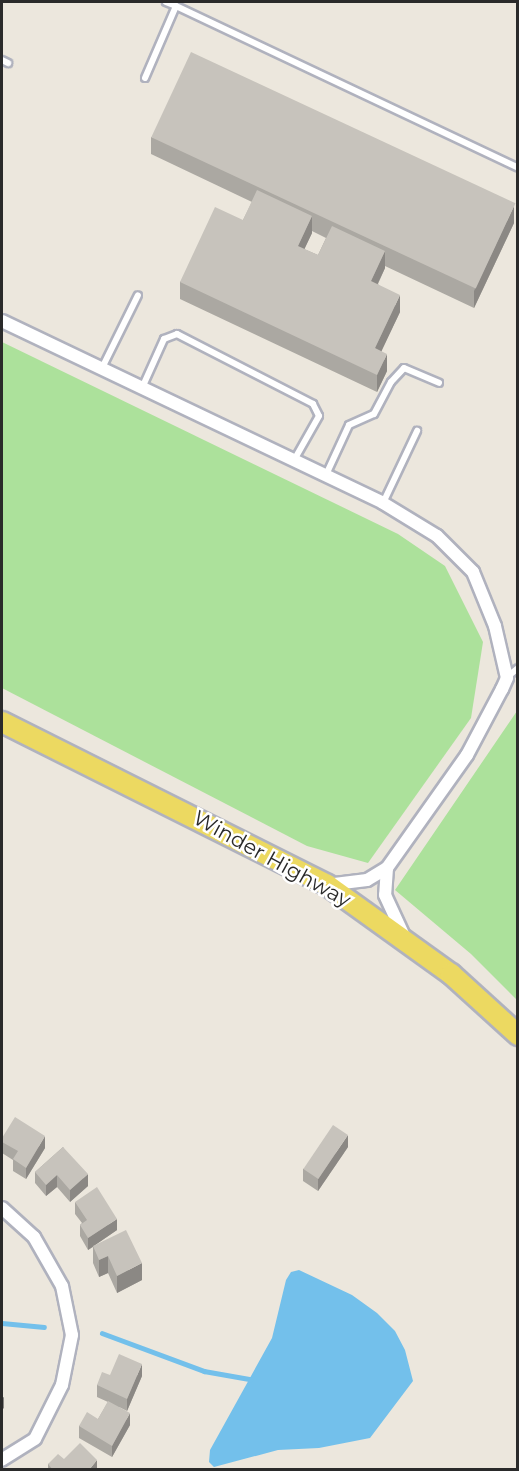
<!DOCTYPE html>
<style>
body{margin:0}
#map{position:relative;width:519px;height:1471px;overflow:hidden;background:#ece7dd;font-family:Montserrat,sans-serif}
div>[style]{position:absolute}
.green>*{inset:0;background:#ace19b}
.water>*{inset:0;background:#73c0eb}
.stream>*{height:4.5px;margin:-2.25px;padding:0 2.25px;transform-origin:2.25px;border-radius:2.25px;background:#73c0eb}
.roads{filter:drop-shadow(2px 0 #b0b2be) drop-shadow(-2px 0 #b0b2be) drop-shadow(0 2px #b0b2be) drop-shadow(0 -2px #b0b2be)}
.lane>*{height:6px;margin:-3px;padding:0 3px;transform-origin:3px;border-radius:3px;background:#fff}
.street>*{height:12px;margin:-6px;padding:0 6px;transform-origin:6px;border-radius:6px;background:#fff}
.primary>*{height:20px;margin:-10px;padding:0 10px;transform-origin:10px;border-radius:10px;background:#ecd961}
.wall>*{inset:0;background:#aba8a2}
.shaded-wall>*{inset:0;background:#8b8884}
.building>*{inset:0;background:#c7c3bc;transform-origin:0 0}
span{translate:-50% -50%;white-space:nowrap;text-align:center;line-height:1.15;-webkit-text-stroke:5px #fff;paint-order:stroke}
.street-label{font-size:21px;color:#2a2a2a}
.frame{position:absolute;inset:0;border:3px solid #2a2a2a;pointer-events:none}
</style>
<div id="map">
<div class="green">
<div style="clip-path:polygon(2px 342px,398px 534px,445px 566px,483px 642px,471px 718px,368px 863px,307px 846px,2px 688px)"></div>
<div style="clip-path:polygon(517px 711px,517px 1000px,471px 954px,395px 890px)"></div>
</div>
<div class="water">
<div style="clip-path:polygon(299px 1270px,352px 1295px,377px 1313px,395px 1331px,405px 1350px,413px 1381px,370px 1438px,319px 1448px,278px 1450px,214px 1467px,209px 1462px,210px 1450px,272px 1338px,286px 1280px,291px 1272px)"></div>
</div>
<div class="stream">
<div style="left:2px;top:1323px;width:42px;rotate:5.4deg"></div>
<div style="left:102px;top:1333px;width:109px;rotate:20.4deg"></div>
<div style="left:204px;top:1371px;width:47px;rotate:9.9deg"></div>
</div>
<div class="roads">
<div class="lane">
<div style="left:176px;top:6px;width:378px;rotate:25.3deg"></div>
<div style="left:2px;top:60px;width:7px;rotate:27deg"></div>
<div style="left:145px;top:78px;width:78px;rotate:-66.7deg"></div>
<div style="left:176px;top:6px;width:11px;rotate:-158deg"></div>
<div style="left:102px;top:368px;width:81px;rotate:-63.7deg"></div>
<div style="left:142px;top:388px;width:54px;rotate:-65.8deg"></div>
<div style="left:164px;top:339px;width:14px;rotate:-21deg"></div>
<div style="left:177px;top:334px;width:153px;rotate:27.2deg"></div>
<div style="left:313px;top:404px;width:13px;rotate:63deg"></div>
<div style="left:319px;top:416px;width:53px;rotate:119.5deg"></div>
<div style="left:325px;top:477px;width:57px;rotate:-65.2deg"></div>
<div style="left:349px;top:425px;width:27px;rotate:-24deg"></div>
<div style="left:374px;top:414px;width:36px;rotate:-62deg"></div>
<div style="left:391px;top:382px;width:19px;rotate:-47deg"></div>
<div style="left:404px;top:368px;width:38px;rotate:23deg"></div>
<div style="left:383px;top:503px;width:80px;rotate:-64.7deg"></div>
<div style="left:507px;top:677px;width:14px;rotate:-39deg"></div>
</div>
<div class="street">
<div style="left:2px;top:321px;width:422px;rotate:25.5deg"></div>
<div style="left:383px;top:503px;width:63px;rotate:31.4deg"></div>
<div style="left:437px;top:536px;width:51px;rotate:45deg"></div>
<div style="left:473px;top:572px;width:58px;rotate:67.8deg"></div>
<div style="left:495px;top:626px;width:53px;rotate:77deg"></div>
<div style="left:507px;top:678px;width:12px;rotate:114deg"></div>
<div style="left:502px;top:689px;width:75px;rotate:117.9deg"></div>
<div style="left:467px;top:755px;width:138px;rotate:125.3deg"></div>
<div style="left:387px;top:868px;width:23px;rotate:149deg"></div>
<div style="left:367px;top:880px;width:39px;rotate:173deg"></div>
<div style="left:387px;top:868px;width:27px;rotate:94deg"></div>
<div style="left:385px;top:895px;width:43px;rotate:65.2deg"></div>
<div style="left:2px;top:1208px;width:43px;rotate:42.2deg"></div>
<div style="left:34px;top:1237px;width:56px;rotate:60.3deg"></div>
<div style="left:62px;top:1286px;width:50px;rotate:78.5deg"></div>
<div style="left:72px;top:1335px;width:51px;rotate:101.3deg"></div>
<div style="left:62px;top:1385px;width:60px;rotate:116.6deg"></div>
<div style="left:35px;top:1439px;width:39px;rotate:148deg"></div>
</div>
<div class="primary">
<div style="left:2px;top:722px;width:364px;rotate:26.6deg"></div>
<div style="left:327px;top:885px;width:153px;rotate:35.7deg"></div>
<div style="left:451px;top:974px;width:91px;rotate:42.3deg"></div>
</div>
</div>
<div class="wall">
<div style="clip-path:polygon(evenodd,151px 137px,514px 223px,474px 308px,385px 266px,385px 268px,378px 284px,400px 312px,381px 351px,387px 371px,377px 392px,180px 299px,180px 282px,243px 220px,252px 202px,151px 154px,151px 137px,312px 231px,326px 238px,318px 255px,304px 249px,312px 233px,312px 231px)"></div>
<div style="clip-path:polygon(2px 1138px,45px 1148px,26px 1179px,13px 1171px,13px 1160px,2px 1153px)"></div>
<div style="clip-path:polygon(63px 1147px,88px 1186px,70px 1202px,57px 1187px,46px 1196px,35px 1183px,35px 1172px)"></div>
<div style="clip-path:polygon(348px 1147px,318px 1191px,303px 1181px,303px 1169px)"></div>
<div style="clip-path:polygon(75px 1202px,117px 1230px,95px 1245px,142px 1280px,117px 1293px,108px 1273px,99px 1277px,93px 1263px,93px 1247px,88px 1250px,80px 1236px,80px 1225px,82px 1223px,75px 1214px)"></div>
<div style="clip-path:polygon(110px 1375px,142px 1376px,127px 1411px,119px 1407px,130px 1425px,112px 1457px,79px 1438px,79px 1426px,98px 1419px,108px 1402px,97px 1397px,97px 1385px)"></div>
<div style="clip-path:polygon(64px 1459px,97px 1470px,48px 1470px,48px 1464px)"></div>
</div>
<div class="shaded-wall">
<div style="clip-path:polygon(514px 206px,514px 223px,474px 308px,474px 291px)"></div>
<div style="clip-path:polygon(312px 216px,312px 233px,298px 263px,298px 246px)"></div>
<div style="clip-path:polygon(385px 251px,385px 268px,371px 298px,371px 281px)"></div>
<div style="clip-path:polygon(400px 295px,400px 312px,375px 365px,375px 348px)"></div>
<div style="clip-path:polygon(387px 354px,387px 371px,377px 392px,377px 375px)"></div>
<div style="clip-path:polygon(348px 1135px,348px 1147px,318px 1191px,318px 1179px)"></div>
<div style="clip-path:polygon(45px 1136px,45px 1148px,26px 1179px,26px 1168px)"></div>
<div style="clip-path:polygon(88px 1174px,88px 1186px,70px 1202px,70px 1190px)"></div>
<div style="clip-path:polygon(57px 1175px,57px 1187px,46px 1196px,46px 1185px)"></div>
<div style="clip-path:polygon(117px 1219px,117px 1230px,88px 1250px,88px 1238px)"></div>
<div style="clip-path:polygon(108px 1256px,108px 1273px,99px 1277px,99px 1260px)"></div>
<div style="clip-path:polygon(142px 1263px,142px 1280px,117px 1293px,117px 1276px)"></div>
<div style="clip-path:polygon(142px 1364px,142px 1376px,127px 1411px,127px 1399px)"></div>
<div style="clip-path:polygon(4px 1397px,4px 1408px,2px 1410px,2px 1398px)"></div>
<div style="clip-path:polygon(130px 1413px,130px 1425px,112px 1457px,112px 1446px)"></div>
<div style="clip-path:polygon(97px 1460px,97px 1470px,89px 1470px)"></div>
</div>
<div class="building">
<div style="left:191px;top:52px;width:358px;height:94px;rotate:25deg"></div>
<div style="clip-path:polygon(257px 190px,312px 216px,298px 246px,318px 255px,332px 226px,385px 251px,371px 281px,400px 295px,375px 348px,387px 354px,377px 375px,180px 282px,215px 207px,243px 220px)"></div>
<div style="clip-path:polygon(15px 1117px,45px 1136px,26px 1168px,13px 1159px,18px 1151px,2px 1142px,2px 1138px)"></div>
<div style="left:333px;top:1125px;width:18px;height:53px;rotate:34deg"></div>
<div style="clip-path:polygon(63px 1147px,88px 1174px,70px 1190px,57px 1175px,46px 1185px,35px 1172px)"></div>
<div style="clip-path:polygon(97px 1187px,117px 1219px,88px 1238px,80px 1225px,87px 1220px,75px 1202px)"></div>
<div style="clip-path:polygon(126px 1230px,142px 1263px,117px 1276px,108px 1256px,99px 1260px,93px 1246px)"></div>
<div style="clip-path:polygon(119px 1354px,142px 1364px,127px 1399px,97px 1385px,102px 1372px,110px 1375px)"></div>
<div style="clip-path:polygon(108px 1401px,130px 1413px,112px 1446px,79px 1426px,87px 1412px,98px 1419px)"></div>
<div style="clip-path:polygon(80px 1443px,97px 1460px,89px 1470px,53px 1470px,48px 1464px,58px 1454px,64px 1459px)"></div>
</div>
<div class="street-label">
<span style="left:272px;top:859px;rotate:29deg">Winder Highway</span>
</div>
<div class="frame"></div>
</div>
